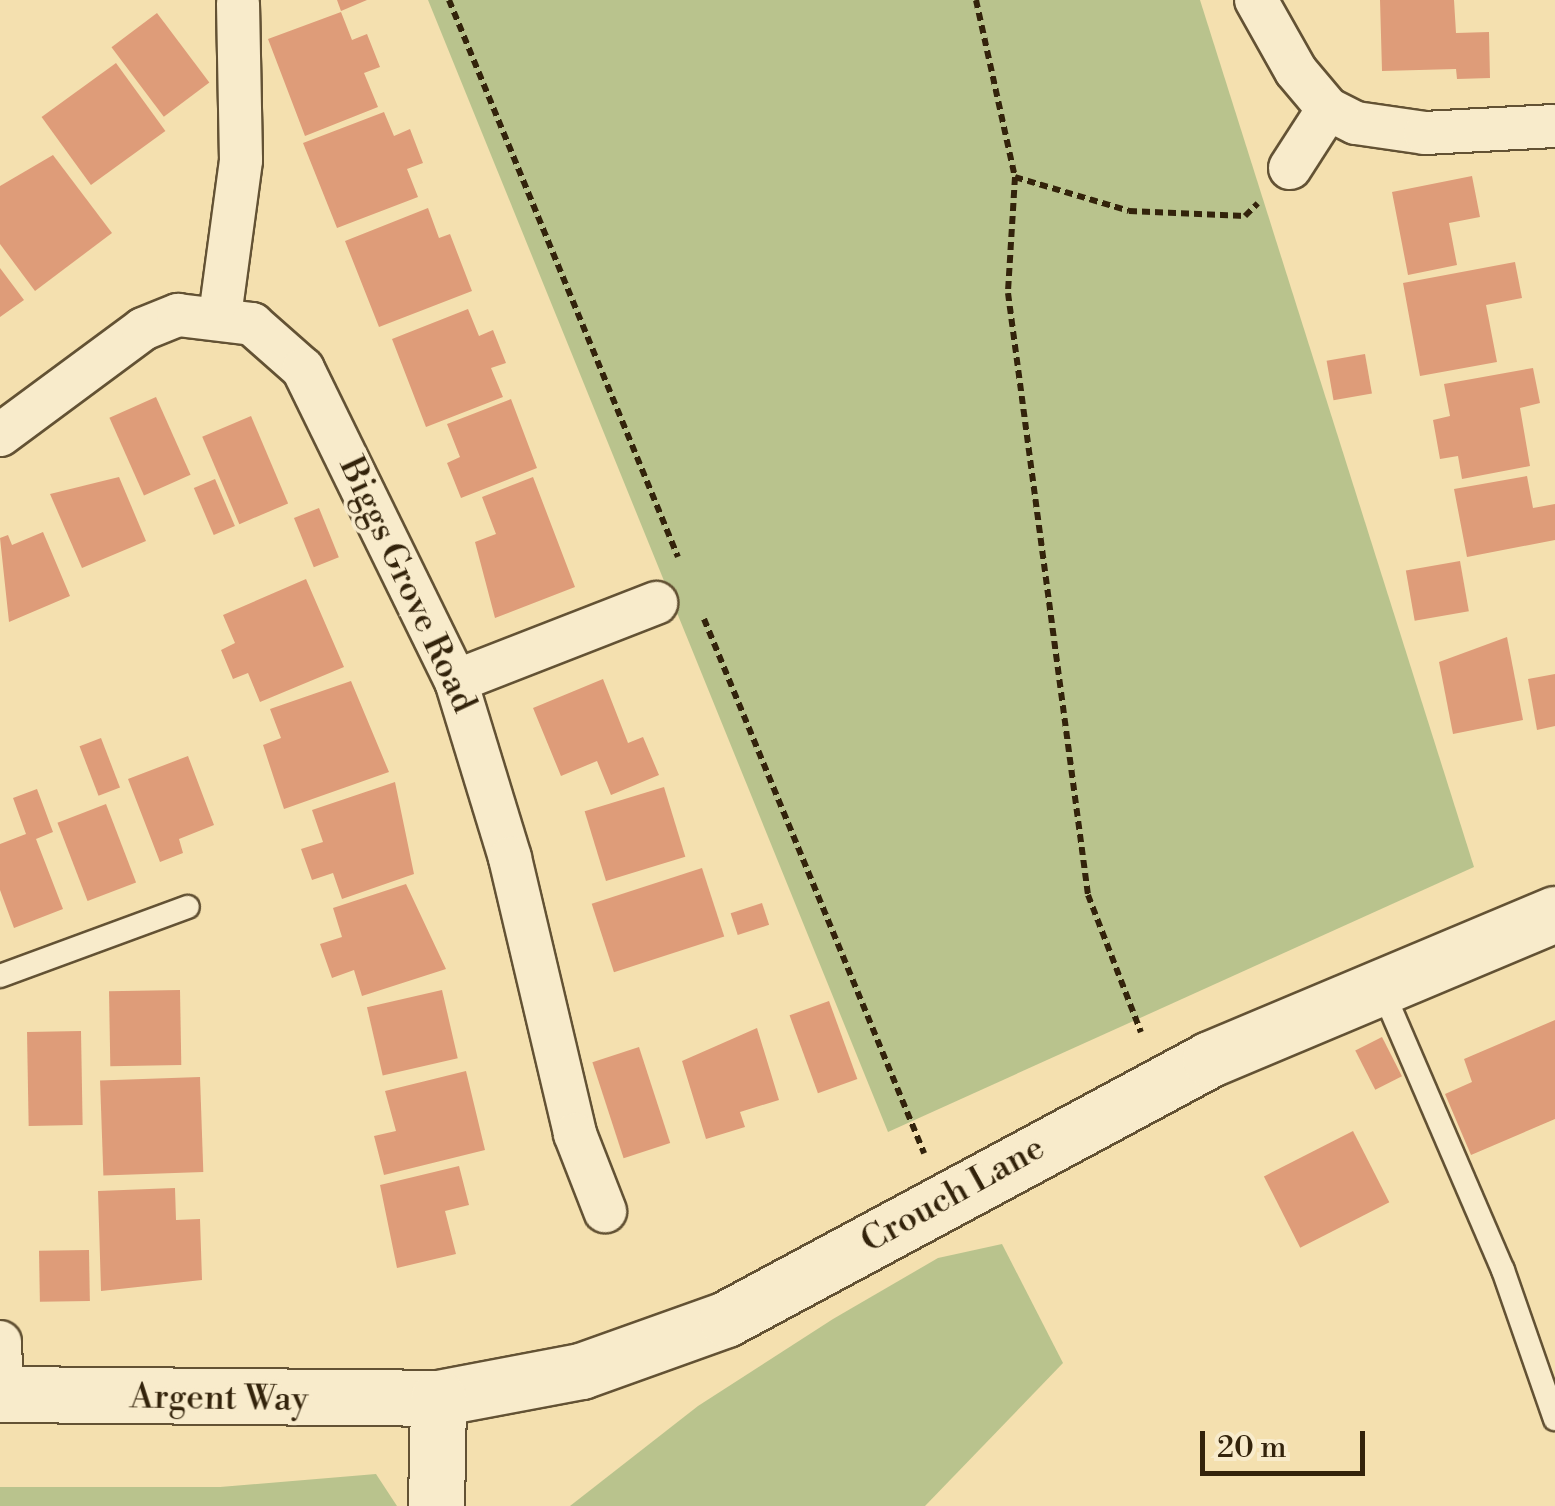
<!DOCTYPE html>
<style>
body{margin:0}
#map{position:relative;width:1555px;height:1506px;overflow:hidden;background:#f4e0af;font-family:"Libre Bodoni",serif}
div>[style]{position:absolute}
.green>*{inset:0;background:#b9c38d}
.building>*{inset:0;background:#de9c79;transform-origin:0 0}
.path>*{height:6px;margin-top:-3px;transform-origin:0;background:repeating-linear-gradient(90deg,#33230b 0 8px,transparent 0 13px)}
.roads{filter:drop-shadow(2px 0 #635234) drop-shadow(-2px 0 #635234) drop-shadow(0 2px #635234) drop-shadow(0 -2px #635234)}
.service>*{height:22px;margin:-11px;padding:0 11px;transform-origin:11px;border-radius:11px;background:#f8ebcb}
.minor>*{height:42px;margin:-21px;padding:0 21px;transform-origin:21px;border-radius:21px;background:#f8ebcb}
.tertiary>*{height:55px;margin:-27.5px;padding:0 27.5px;transform-origin:27.5px;border-radius:27.5px;background:#f8ebcb}
span{translate:-50% -50%;white-space:nowrap;text-align:center;line-height:1.15;-webkit-text-stroke:8px #f8ebcb;paint-order:stroke}
.street-label{font-size:35px;color:#33230b}
.scale{position:absolute;left:1200px;top:1431px;width:165px;height:45px;box-sizing:border-box;border:5px solid #33230b;border-top:0;padding-left:12px;font-size:30px;line-height:35px;white-space:nowrap;color:#33230b;-webkit-text-stroke:8px #f8ebcb;paint-order:stroke}
</style>
<div id="map">
<div class="green">
<div style="clip-path:polygon(428px 0,1200px 0,1474px 867px,888px 1132px)"></div>
<div style="clip-path:polygon(1002px 1244px,1063px 1363px,925px 1506px,570px 1506px,698px 1406px,833px 1319px,938px 1258px)"></div>
<div style="clip-path:polygon(376px 1474px,397px 1506px,0 1506px,0 1487px,220px 1487px)"></div>
</div>
<div class="building">
<div style="clip-path:polygon(337px 0,367px 0,341px 11px)"></div>
<div style="clip-path:polygon(1380px 0,1454px 0,1456px 33px,1489px 32px,1490px 78px,1457px 79px,1456px 69px,1382px 71px)"></div>
<div style="clip-path:polygon(341px 12px,352px 40px,367px 34px,380px 67px,364px 73px,378px 107px,305px 136px,268px 39px)"></div>
<div style="left:157px;top:13px;width:87px;height:57px;rotate:53deg"></div>
<div style="left:116px;top:63px;width:84px;height:92px;rotate:54deg"></div>
<div style="clip-path:polygon(384px 112px,394px 136px,410px 129px,423px 163px,407px 169px,418px 197px,337px 228px,303px 143px)"></div>
<div style="clip-path:polygon(53px 155px,112px 233px,35px 291px,0 244px,0 186px)"></div>
<div style="clip-path:polygon(1472px 176px,1480px 217px,1449px 223px,1457px 265px,1408px 275px,1392px 192px)"></div>
<div style="clip-path:polygon(428px 208px,439px 238px,450px 234px,472px 291px,379px 327px,345px 241px)"></div>
<div style="clip-path:polygon(1515px 262px,1522px 298px,1486px 305px,1497px 362px,1420px 376px,1403px 283px)"></div>
<div style="clip-path:polygon(0 268px,24px 300px,0 317px)"></div>
<div style="clip-path:polygon(468px 309px,479px 336px,493px 330px,506px 363px,491px 368px,503px 397px,426px 427px,392px 339px)"></div>
<div style="left:1365px;top:354px;width:40px;height:39px;rotate:80deg"></div>
<div style="clip-path:polygon(1533px 368px,1540px 403px,1520px 408px,1530px 466px,1462px 479px,1458px 456px,1440px 459px,1433px 420px,1450px 416px,1444px 384px)"></div>
<div style="left:156px;top:397px;width:85px;height:51px;rotate:66deg"></div>
<div style="clip-path:polygon(511px 399px,537px 468px,461px 498px,447px 463px,460px 457px,447px 424px)"></div>
<div style="left:251px;top:416px;width:95px;height:53px;rotate:67deg"></div>
<div style="clip-path:polygon(1527px 476px,1533px 508px,1555px 504px,1555px 540px,1467px 557px,1454px 489px)"></div>
<div style="clip-path:polygon(119px 477px,146px 541px,82px 568px,50px 494px)"></div>
<div style="clip-path:polygon(533px 477px,575px 587px,495px 618px,475px 542px,496px 534px,482px 497px)"></div>
<div style="left:215px;top:479px;width:51px;height:23px;rotate:67deg"></div>
<div style="left:319px;top:508px;width:53px;height:27px;rotate:68deg"></div>
<div style="clip-path:polygon(43px 532px,70px 596px,9px 622px,0 538px,8px 535px,12px 545px)"></div>
<div style="left:1460px;top:561px;width:51px;height:55px;rotate:80deg"></div>
<div style="clip-path:polygon(306px 579px,344px 667px,260px 702px,248px 673px,233px 679px,221px 650px,235px 643px,223px 615px)"></div>
<div style="clip-path:polygon(1507px 637px,1523px 720px,1453px 734px,1439px 662px)"></div>
<div style="clip-path:polygon(1555px 674px,1555px 726px,1537px 730px,1528px 679px)"></div>
<div style="clip-path:polygon(603px 679px,628px 743px,643px 737px,659px 775px,611px 795px,597px 761px,561px 776px,533px 708px)"></div>
<div style="clip-path:polygon(351px 681px,389px 772px,284px 809px,263px 745px,281px 738px,270px 709px)"></div>
<div style="left:101px;top:738px;width:53px;height:23px;rotate:69deg"></div>
<div style="clip-path:polygon(188px 756px,214px 825px,179px 839px,183px 853px,160px 862px,128px 779px)"></div>
<div style="clip-path:polygon(395px 782px,414px 874px,342px 899px,333px 873px,312px 880px,301px 849px,323px 842px,312px 810px)"></div>
<div style="left:664px;top:787px;width:73px;height:83px;rotate:73deg"></div>
<div style="clip-path:polygon(37px 789px,53px 832px,36px 839px,63px 909px,14px 928px,0 890px,0 844px,26px 834px,13px 798px)"></div>
<div style="left:106px;top:804px;width:84px;height:52px;rotate:69deg"></div>
<div style="left:702px;top:868px;width:72px;height:116px;rotate:72deg"></div>
<div style="clip-path:polygon(406px 884px,446px 969px,362px 996px,354px 970px,332px 978px,320px 944px,342px 937px,333px 908px)"></div>
<div style="left:762px;top:903px;width:23px;height:33px;rotate:72deg"></div>
<div style="left:180px;top:990px;width:75px;height:71px;rotate:89deg"></div>
<div style="left:442px;top:990px;width:70px;height:77px;rotate:77deg"></div>
<div style="left:829px;top:1001px;width:83px;height:42px;rotate:70deg"></div>
<div style="clip-path:polygon(1555px 1020px,1555px 1119px,1471px 1155px,1445px 1094px,1472px 1082px,1464px 1059px)"></div>
<div style="clip-path:polygon(757px 1028px,779px 1100px,740px 1112px,745px 1127px,706px 1139px,682px 1061px)"></div>
<div style="left:81px;top:1031px;width:94px;height:54px;rotate:89deg"></div>
<div style="left:1382px;top:1037px;width:44px;height:30px;rotate:63deg"></div>
<div style="left:639px;top:1047px;width:101px;height:49px;rotate:72deg"></div>
<div style="clip-path:polygon(466px 1071px,485px 1150px,384px 1175px,374px 1136px,396px 1131px,385px 1091px)"></div>
<div style="left:200px;top:1077px;width:95px;height:100px;rotate:88deg"></div>
<div style="left:1353px;top:1131px;width:80px;height:100px;rotate:63deg"></div>
<div style="clip-path:polygon(459px 1166px,469px 1205px,445px 1211px,456px 1254px,397px 1268px,380px 1185px)"></div>
<div style="clip-path:polygon(175px 1188px,176px 1220px,200px 1219px,202px 1280px,101px 1291px,98px 1191px)"></div>
<div style="left:89px;top:1250px;width:51px;height:50px;rotate:89deg"></div>
</div>
<div class="path">
<div style="left:449px;top:0;width:602px;rotate:67.65deg"></div>
<div style="left:976px;top:0;width:181px;rotate:77.6deg"></div>
<div style="left:1015px;top:177px;width:116px;rotate:93.5deg"></div>
<div style="left:1008px;top:293px;width:607px;rotate:82.43deg"></div>
<div style="left:1088px;top:895px;width:147px;rotate:68.9deg"></div>
<div style="left:1015px;top:177px;width:119px;rotate:16.6deg"></div>
<div style="left:1129px;top:211px;width:116px;rotate:2.5deg"></div>
<div style="left:1245px;top:216px;width:18px;rotate:-45deg"></div>
<div style="left:704px;top:619px;width:578px;rotate:67.61deg"></div>
</div>
<div class="roads">
<div class="service">
<div style="left:0;top:976px;width:200px;rotate:-20.2deg"></div>
<div style="left:1381px;top:987px;width:308px;rotate:66.7deg"></div>
<div style="left:1503px;top:1270px;width:158px;rotate:70.8deg"></div>
</div>
<div class="minor">
<div style="left:1256px;top:0;width:81px;rotate:60.6deg"></div>
<div style="left:1296px;top:71px;width:50px;rotate:49.9deg"></div>
<div style="left:1328px;top:109px;width:31px;rotate:27deg"></div>
<div style="left:1356px;top:123px;width:70px;rotate:8.2deg"></div>
<div style="left:1425px;top:133px;width:130px;rotate:-3.1deg"></div>
<div style="left:1290px;top:168px;width:70px;rotate:-57.2deg"></div>
<div style="left:220px;top:316px;width:157px;rotate:-82.3deg"></div>
<div style="left:241px;top:160px;width:157px;rotate:-91.1deg"></div>
<div style="left:0;top:435px;width:178px;rotate:-36.5deg"></div>
<div style="left:143px;top:329px;width:38px;rotate:-22deg"></div>
<div style="left:178px;top:315px;width:75px;rotate:6.9deg"></div>
<div style="left:252px;top:324px;width:68px;rotate:41.4deg"></div>
<div style="left:303px;top:369px;width:347px;rotate:63.9deg"></div>
<div style="left:456px;top:681px;width:185px;rotate:73deg"></div>
<div style="left:510px;top:858px;width:284px;rotate:76.7deg"></div>
<div style="left:575px;top:1134px;width:83px;rotate:68.7deg"></div>
<div style="left:456px;top:681px;width:215px;rotate:-21.3deg"></div>
<div style="left:0;top:1342px;width:52px;rotate:87.8deg"></div>
</div>
<div class="tertiary">
<div style="left:0;top:1394px;width:438px;rotate:0.5deg"></div>
<div style="left:438px;top:1398px;width:146px;rotate:-10.7deg"></div>
<div style="left:581px;top:1371px;width:154px;rotate:-19.7deg"></div>
<div style="left:726px;top:1319px;width:549px;rotate:-28.24deg"></div>
<div style="left:1210px;top:1059px;width:374px;rotate:-22.8deg"></div>
<div style="left:436px;top:1506px;width:108px;rotate:-88.9deg"></div>
</div>
</div>
<div class="street-label">
<span style="left:407px;top:585px;rotate:65deg">Biggs Grove Road</span>
<span style="left:953px;top:1195px;rotate:-29deg">Crouch Lane</span>
<span style="left:219px;top:1399px;rotate:1deg">Argent Way</span>
</div>
<div class="scale">20 m</div>
</div>
